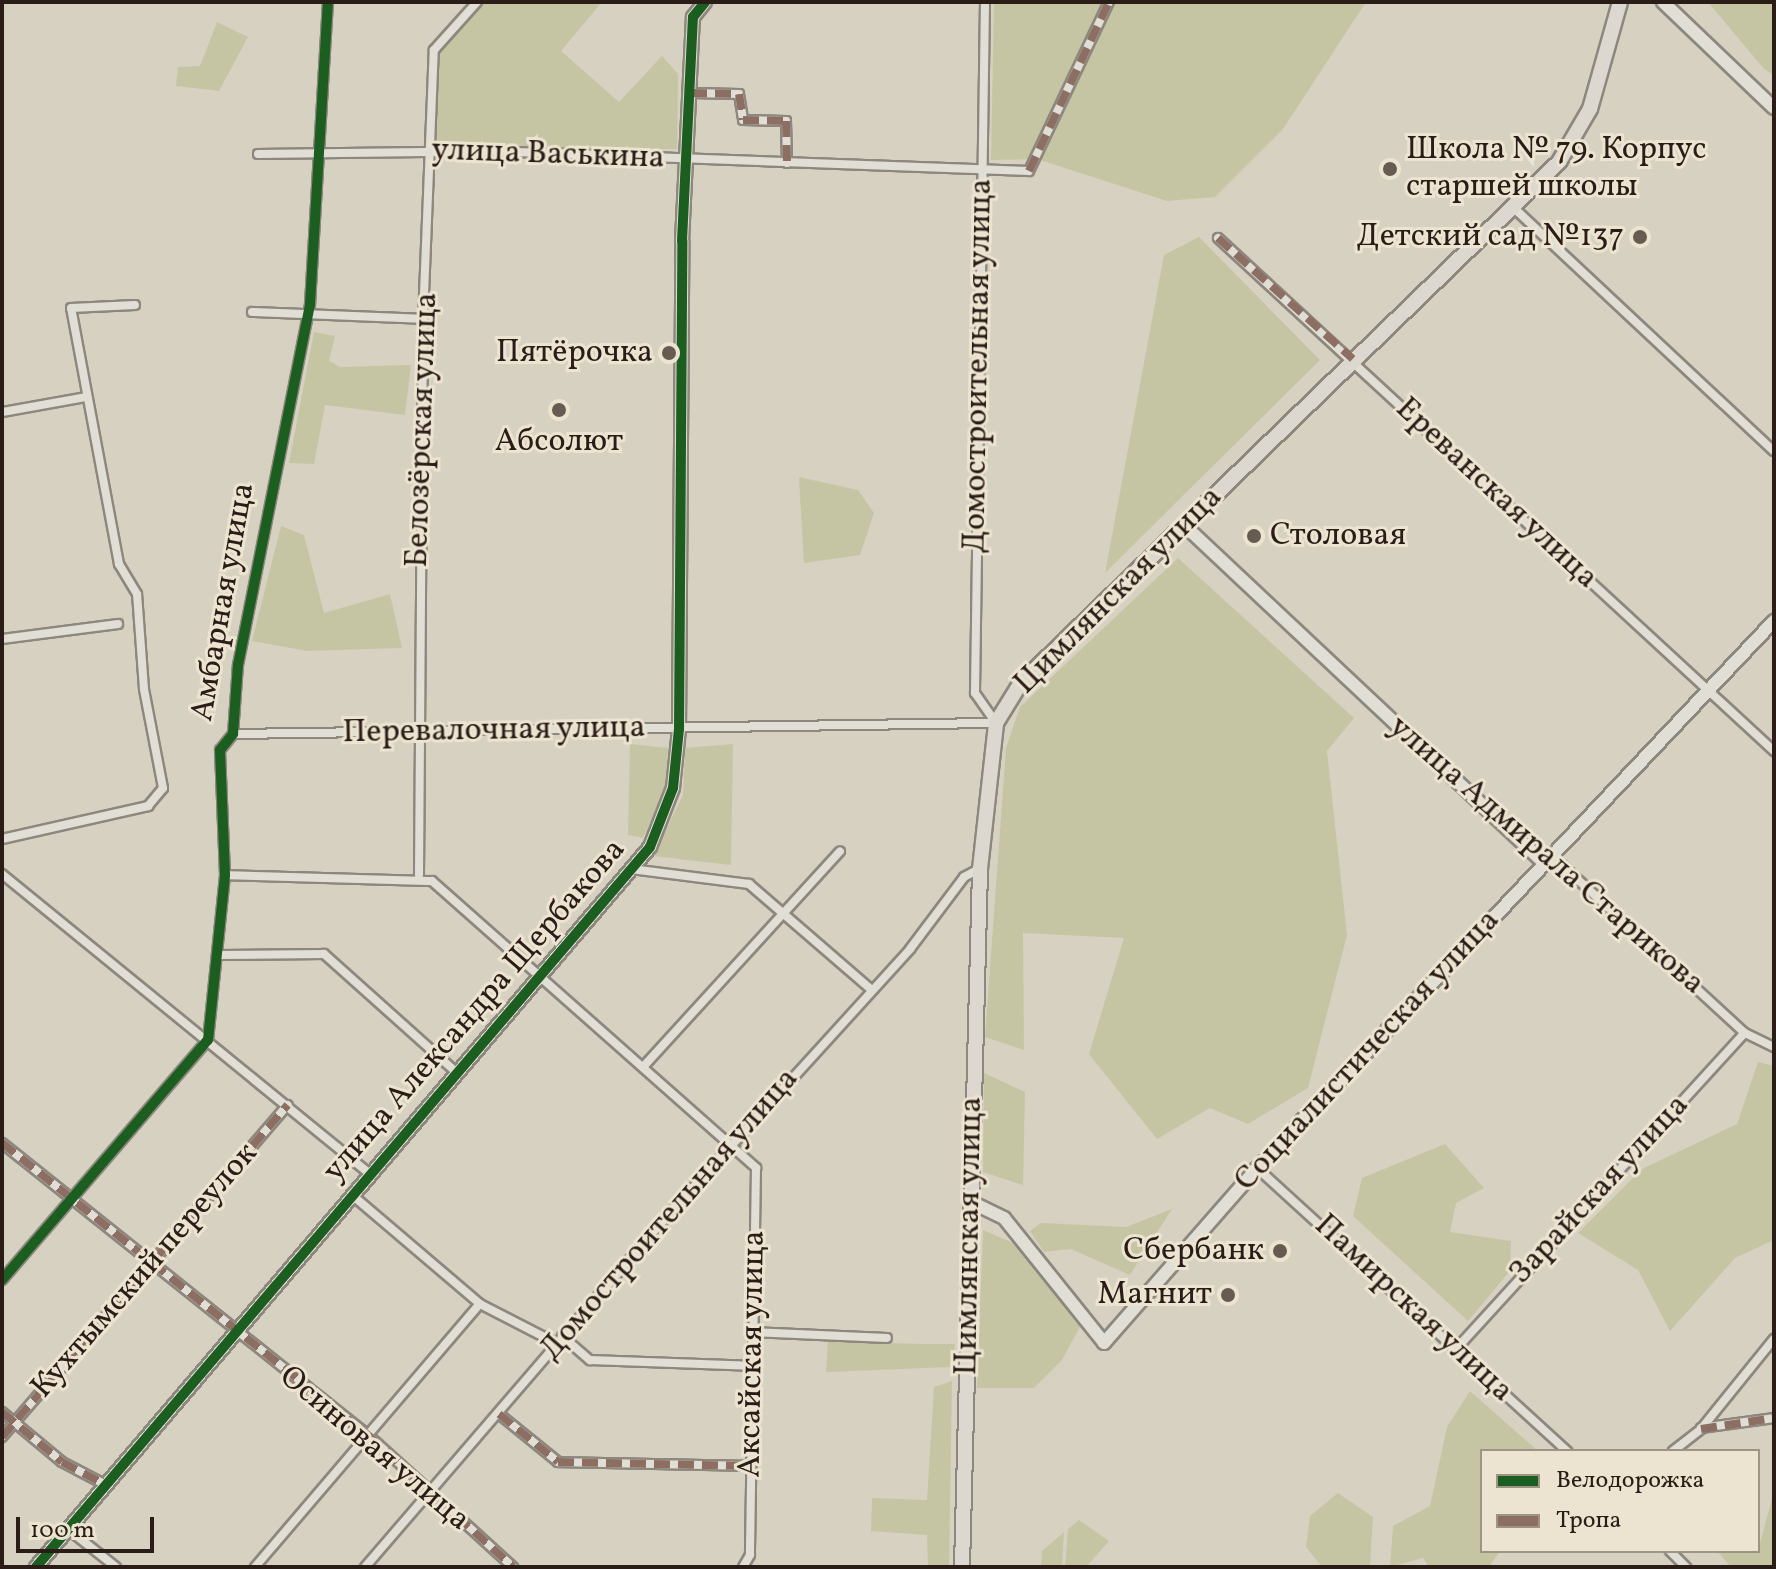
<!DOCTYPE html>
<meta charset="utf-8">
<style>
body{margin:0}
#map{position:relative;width:1776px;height:1569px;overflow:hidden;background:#d7d1c1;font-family:Vollkorn,serif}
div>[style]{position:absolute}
.green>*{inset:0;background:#c6c5a3}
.roads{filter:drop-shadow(2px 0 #8d877e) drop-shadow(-2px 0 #8d877e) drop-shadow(0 2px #8d877e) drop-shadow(0 -2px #8d877e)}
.street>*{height:8px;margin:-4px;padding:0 4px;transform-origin:4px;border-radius:4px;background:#e1ded5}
.secondary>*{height:12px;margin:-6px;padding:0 6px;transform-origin:6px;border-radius:6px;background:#e1ded5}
.primary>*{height:14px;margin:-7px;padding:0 7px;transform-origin:7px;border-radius:7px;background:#dcd8cf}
.quiet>*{height:8px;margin-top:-4px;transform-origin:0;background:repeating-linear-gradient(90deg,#8d6e63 0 16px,transparent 0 24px)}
.cycleway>*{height:10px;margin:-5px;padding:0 5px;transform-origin:5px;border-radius:5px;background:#1b5e20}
.dots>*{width:22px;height:22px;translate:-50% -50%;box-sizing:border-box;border:4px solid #ece4d0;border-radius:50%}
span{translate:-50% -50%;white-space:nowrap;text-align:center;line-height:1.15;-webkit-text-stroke:6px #ece4d0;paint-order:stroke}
.poi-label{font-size:32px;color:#2a1c17}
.left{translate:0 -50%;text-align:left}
.right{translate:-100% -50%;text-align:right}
.street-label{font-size:32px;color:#2a1c17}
.frame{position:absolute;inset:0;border:4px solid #2a1c17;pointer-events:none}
.legend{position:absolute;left:1480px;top:1449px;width:280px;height:104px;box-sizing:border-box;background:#ece4d0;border:2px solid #9e9486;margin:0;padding:10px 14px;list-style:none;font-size:24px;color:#2a1c17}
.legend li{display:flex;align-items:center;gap:16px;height:40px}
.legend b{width:40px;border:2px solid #9e9486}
.scale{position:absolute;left:16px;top:1517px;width:138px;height:36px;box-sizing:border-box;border:4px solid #2a1c17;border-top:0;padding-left:10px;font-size:24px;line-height:28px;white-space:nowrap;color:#2a1c17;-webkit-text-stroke:6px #ece4d0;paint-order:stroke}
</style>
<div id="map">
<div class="green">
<div style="clip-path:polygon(481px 2px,602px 2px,561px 51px,619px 102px,662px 56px,678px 74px,677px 149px,432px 149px,434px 54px)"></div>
<div style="clip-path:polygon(994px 2px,1366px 2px,1283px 129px,1215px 197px,1167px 201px,1037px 159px,991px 160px)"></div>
<div style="clip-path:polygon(1708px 2px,1774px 2px,1774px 75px,1764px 69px)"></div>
<div style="clip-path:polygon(217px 22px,248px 37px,219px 91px,176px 86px,178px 67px,200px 66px)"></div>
<div style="clip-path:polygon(1199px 237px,1320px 360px,1105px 573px,1164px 255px)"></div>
<div style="clip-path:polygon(314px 332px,335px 336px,329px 361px,340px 367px,411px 365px,405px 415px,325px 405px,314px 464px,289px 463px)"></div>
<div style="clip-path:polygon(799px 477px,858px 490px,874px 513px,860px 555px,804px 563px)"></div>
<div style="clip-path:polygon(281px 526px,304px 535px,324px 613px,390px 594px,402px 648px,307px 651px,252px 641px)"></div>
<div style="clip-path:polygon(1178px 558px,1354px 718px,1327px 751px,1347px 935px,1308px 1088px,1248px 1124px,1210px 1108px,1157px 1139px,1089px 1054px,1124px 938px,1023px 933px,1024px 1050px,985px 1037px,1006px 748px,1020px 707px)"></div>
<div style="clip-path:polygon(630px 744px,668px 748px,666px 788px,643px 838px,628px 835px)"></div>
<div style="clip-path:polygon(733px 744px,731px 865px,653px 856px,683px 795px,685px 748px)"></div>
<div style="clip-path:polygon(1758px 1062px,1774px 1066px,1774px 1240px,1735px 1258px,1670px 1331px,1638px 1270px,1578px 1233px,1642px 1169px,1737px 1124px)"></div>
<div style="clip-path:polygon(984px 1073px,1025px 1092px,1023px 1185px,983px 1172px)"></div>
<div style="clip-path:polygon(1445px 1144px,1484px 1188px,1456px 1203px,1450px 1232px,1511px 1241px,1510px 1271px,1468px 1321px,1353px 1216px,1362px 1178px)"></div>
<div style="clip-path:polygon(1172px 1209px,1130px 1275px,1071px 1249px,1044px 1252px,1030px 1231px,1041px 1223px,1126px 1227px)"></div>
<div style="clip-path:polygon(983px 1230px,1018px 1245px,1082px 1323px,1062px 1360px,1034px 1388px,977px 1388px)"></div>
<div style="clip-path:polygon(828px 1341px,922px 1344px,955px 1344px,952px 1367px,826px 1372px)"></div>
<div style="clip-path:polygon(952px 1381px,949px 1567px,928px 1567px,927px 1535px,871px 1531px,872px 1498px,927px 1500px,934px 1387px)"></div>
<div style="clip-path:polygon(1470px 1391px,1538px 1451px,1482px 1451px,1482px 1551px,1500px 1551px,1489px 1567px,1429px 1567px,1423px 1558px,1390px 1567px,1393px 1526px,1430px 1506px,1447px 1427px)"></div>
<div style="clip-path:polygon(1774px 1491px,1774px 1567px,1731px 1567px,1717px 1551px,1758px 1551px)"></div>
<div style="clip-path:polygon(1338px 1493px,1373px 1517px,1370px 1567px,1322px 1567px,1306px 1547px,1310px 1516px)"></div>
<div style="clip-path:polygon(1079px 1520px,1109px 1541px,1086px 1567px,1065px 1567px,1068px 1529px)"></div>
<div style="clip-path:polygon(1064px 1532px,1062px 1567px,1041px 1567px,1042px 1551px)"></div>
</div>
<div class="roads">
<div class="street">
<div style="left:985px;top:2px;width:691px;rotate:90.83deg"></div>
<div style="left:975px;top:693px;width:37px;rotate:55deg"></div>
<div style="left:691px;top:93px;width:48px;rotate:1.2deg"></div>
<div style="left:739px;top:94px;width:26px;rotate:81deg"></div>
<div style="left:743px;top:120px;width:43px;rotate:1.3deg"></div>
<div style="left:786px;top:121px;width:42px;rotate:88.6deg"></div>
<div style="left:258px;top:154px;width:231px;rotate:-0.7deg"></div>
<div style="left:489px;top:151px;width:540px;rotate:2.12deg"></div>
<div style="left:1029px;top:171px;width:187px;rotate:-64.7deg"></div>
<div style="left:1515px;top:209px;width:354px;rotate:43.1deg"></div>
<div style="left:1218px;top:238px;width:757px;rotate:42.7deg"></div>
<div style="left:252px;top:312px;width:171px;rotate:2.3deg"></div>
<div style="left:2px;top:412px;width:85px;rotate:-10.1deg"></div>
<div style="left:2px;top:639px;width:117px;rotate:-7.4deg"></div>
<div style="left:233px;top:734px;width:763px;rotate:-0.83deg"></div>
<div style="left:2px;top:839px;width:150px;rotate:-12.7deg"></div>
<div style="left:148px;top:806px;width:23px;rotate:-50deg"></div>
<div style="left:163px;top:788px;width:101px;rotate:-100.9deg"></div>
<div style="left:144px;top:689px;width:95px;rotate:-94.2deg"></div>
<div style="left:137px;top:594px;width:35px;rotate:-121deg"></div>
<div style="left:119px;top:564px;width:260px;rotate:-100.6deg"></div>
<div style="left:71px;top:308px;width:64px;rotate:-2.7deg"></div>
<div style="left:1545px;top:864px;width:17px;rotate:3deg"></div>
<div style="left:1562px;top:865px;width:248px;rotate:42.6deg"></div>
<div style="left:1745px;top:1033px;width:32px;rotate:26deg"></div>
<div style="left:631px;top:869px;width:119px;rotate:7.2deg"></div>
<div style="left:749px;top:884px;width:162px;rotate:40.8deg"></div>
<div style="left:2px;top:874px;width:473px;rotate:39.2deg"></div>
<div style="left:225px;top:875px;width:207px;rotate:1.7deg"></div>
<div style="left:432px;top:881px;width:433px;rotate:41.5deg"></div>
<div style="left:756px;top:1168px;width:387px;rotate:90.9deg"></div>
<div style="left:750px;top:1555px;width:14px;rotate:120deg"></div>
<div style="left:419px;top:875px;width:556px;rotate:-89.59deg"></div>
<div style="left:423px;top:319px;width:269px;rotate:-87.7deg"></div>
<div style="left:434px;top:50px;width:64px;rotate:-48.1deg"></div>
<div style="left:218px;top:955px;width:106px;rotate:-0.5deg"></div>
<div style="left:324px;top:954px;width:177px;rotate:41.8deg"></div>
<div style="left:643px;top:1067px;width:292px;rotate:-47.6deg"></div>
<div style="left:2px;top:1143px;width:468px;rotate:38.6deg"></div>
<div style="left:368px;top:1435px;width:196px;rotate:42.3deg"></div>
<div style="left:1257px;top:1168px;width:420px;rotate:42.4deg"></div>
<div style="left:352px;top:1195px;width:168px;rotate:40.4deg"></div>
<div style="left:480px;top:1304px;width:85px;rotate:27.2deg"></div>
<div style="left:2px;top:1280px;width:316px;rotate:-49.4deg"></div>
<div style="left:208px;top:1040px;width:166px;rotate:-84.1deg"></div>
<div style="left:225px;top:875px;width:125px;rotate:-92.3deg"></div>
<div style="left:220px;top:750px;width:21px;rotate:-51deg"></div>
<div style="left:233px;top:734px;width:69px;rotate:-85.9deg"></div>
<div style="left:238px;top:665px;width:368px;rotate:-78.7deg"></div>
<div style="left:310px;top:304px;width:303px;rotate:-86.6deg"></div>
<div style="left:751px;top:1332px;width:136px;rotate:2.5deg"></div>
<div style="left:562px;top:1336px;width:37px;rotate:41deg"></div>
<div style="left:590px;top:1360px;width:160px;rotate:2.1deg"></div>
<div style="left:1456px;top:1349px;width:428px;rotate:-47.6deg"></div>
<div style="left:2px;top:1412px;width:78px;rotate:39.8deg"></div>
<div style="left:62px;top:1462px;width:50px;rotate:27.6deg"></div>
<div style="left:499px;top:1414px;width:76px;rotate:39.1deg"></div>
<div style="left:558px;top:1462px;width:192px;rotate:1.2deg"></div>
<div style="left:1701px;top:1428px;width:74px;rotate:-7.8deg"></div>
<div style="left:2px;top:1437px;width:438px;rotate:-49.3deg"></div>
<div style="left:1673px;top:1451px;width:36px;rotate:-38deg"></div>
<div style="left:1701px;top:1429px;width:116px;rotate:-51deg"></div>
<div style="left:68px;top:1529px;width:61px;rotate:38.4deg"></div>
<div style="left:1670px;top:1551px;width:23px;rotate:45deg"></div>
<div style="left:255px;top:1567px;width:346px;rotate:-49.5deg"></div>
<div style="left:365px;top:1567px;width:454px;rotate:-49.3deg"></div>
<div style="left:661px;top:1223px;width:370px;rotate:-47.7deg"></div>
<div style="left:910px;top:949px;width:90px;rotate:-53.1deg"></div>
<div style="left:964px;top:877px;width:17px;rotate:-28deg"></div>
</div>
<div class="secondary">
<div style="left:1663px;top:2px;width:153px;rotate:43.7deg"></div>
<div style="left:1184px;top:525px;width:495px;rotate:43.2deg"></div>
<div style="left:971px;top:1202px;width:37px;rotate:26deg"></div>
<div style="left:1004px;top:1218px;width:160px;rotate:51.3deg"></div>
<div style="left:1104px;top:1343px;width:232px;rotate:-48.8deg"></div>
<div style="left:1257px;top:1168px;width:753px;rotate:-46.62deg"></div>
<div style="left:36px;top:1567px;width:946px;rotate:-49.54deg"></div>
<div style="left:650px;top:847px;width:63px;rotate:-68.7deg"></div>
<div style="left:673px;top:788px;width:59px;rotate:-84.2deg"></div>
<div style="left:679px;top:729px;width:488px;rotate:-89.6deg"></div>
<div style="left:682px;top:241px;width:224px;rotate:-87.2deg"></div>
<div style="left:693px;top:17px;width:19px;rotate:-51deg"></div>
</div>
<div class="primary">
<div style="left:962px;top:1567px;width:698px;rotate:-88.52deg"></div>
<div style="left:980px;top:869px;width:147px;rotate:-83.7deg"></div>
<div style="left:996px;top:723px;width:46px;rotate:-58.4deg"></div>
<div style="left:1020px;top:684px;width:750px;rotate:-44.08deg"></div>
<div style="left:1559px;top:162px;width:61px;rotate:-59.7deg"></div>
<div style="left:1590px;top:109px;width:111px;rotate:-74.3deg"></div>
</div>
</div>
<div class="quiet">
<div style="left:691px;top:93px;width:48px;rotate:1.2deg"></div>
<div style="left:739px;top:94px;width:26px;rotate:81deg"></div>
<div style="left:743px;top:120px;width:43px;rotate:1.3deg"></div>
<div style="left:786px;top:121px;width:42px;rotate:88.6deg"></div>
<div style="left:1029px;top:171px;width:187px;rotate:-64.7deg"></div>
<div style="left:1218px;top:238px;width:181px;rotate:41.9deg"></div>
<div style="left:2px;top:1143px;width:468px;rotate:38.6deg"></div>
<div style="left:368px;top:1435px;width:196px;rotate:42.3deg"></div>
<div style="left:2px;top:1412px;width:78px;rotate:39.8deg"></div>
<div style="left:62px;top:1462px;width:50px;rotate:27.6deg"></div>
<div style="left:499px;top:1414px;width:76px;rotate:39.1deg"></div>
<div style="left:558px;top:1462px;width:192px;rotate:1.2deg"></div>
<div style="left:1701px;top:1429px;width:74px;rotate:-8.6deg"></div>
<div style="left:2px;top:1437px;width:438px;rotate:-49.3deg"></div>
</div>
<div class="cycleway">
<div style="left:2px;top:1280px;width:316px;rotate:-49.4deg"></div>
<div style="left:208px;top:1040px;width:166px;rotate:-84.1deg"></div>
<div style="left:225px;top:875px;width:125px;rotate:-92.3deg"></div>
<div style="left:220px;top:750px;width:21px;rotate:-51deg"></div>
<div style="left:233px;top:734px;width:69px;rotate:-85.9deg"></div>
<div style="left:238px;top:665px;width:368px;rotate:-78.7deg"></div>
<div style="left:310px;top:304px;width:303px;rotate:-86.6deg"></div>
<div style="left:36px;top:1567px;width:946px;rotate:-49.54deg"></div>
<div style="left:650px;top:847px;width:63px;rotate:-68.7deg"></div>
<div style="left:673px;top:788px;width:59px;rotate:-84.2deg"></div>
<div style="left:679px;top:729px;width:488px;rotate:-89.6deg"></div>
<div style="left:682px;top:241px;width:224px;rotate:-87.2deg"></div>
<div style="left:693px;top:17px;width:19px;rotate:-51deg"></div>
</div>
<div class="dots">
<div style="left:1390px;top:169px;background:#675b52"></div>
<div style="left:1640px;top:237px;background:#675b52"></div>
<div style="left:669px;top:353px;background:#675b52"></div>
<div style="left:559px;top:410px;background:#675b52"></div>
<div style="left:1254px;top:536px;background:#675b52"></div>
<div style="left:1280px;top:1251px;background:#675b52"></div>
<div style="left:1228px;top:1295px;background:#675b52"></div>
</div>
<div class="poi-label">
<span class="left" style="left:1406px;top:169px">Школа № 79. Корпус<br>старшей школы</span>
<span class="right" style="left:1624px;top:237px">Детский сад №137</span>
<span class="right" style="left:653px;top:353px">Пятёрочка</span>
<span style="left:559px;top:442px">Абсолют</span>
<span class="left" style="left:1270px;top:536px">Столовая</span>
<span class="right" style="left:1264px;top:1251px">Сбербанк</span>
<span class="right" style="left:1212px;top:1295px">Магнит</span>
</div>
<div class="street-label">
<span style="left:548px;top:155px;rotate:2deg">улица Васькина</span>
<span style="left:979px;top:366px;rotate:-89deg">Домостроительная улица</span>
<span style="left:423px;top:430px;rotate:-88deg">Белозёрская улица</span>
<span style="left:1496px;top:494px;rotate:43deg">Ереванская улица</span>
<span style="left:1119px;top:591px;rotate:-45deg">Цимлянская улица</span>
<span style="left:224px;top:602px;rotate:-80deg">Амбарная улица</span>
<span style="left:494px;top:731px;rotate:-1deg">Перевалочная улица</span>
<span style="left:1546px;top:856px;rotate:41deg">улица Адмирала Старикова</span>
<span style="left:475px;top:1011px;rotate:-49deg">улица Александра Щербакова</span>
<span style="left:1368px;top:1051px;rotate:-47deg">Социалистическая улица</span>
<span style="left:1600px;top:1190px;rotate:-47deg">Зарайская улица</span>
<span style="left:670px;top:1215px;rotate:-49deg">Домостроительная улица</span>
<span style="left:970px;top:1236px;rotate:-89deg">Цимлянская улица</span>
<span style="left:145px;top:1271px;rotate:-49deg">Кухтымский переулок</span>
<span style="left:1413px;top:1309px;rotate:43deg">Памирская улица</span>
<span style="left:753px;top:1354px;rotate:-89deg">Аксайская улица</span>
<span style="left:374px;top:1449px;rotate:40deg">Осиновая улица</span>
</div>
<div class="frame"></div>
<ul class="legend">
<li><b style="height:10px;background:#1b5e20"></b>Велодорожка</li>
<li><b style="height:10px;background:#8d6e63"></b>Тропа</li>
</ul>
<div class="scale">100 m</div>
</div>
